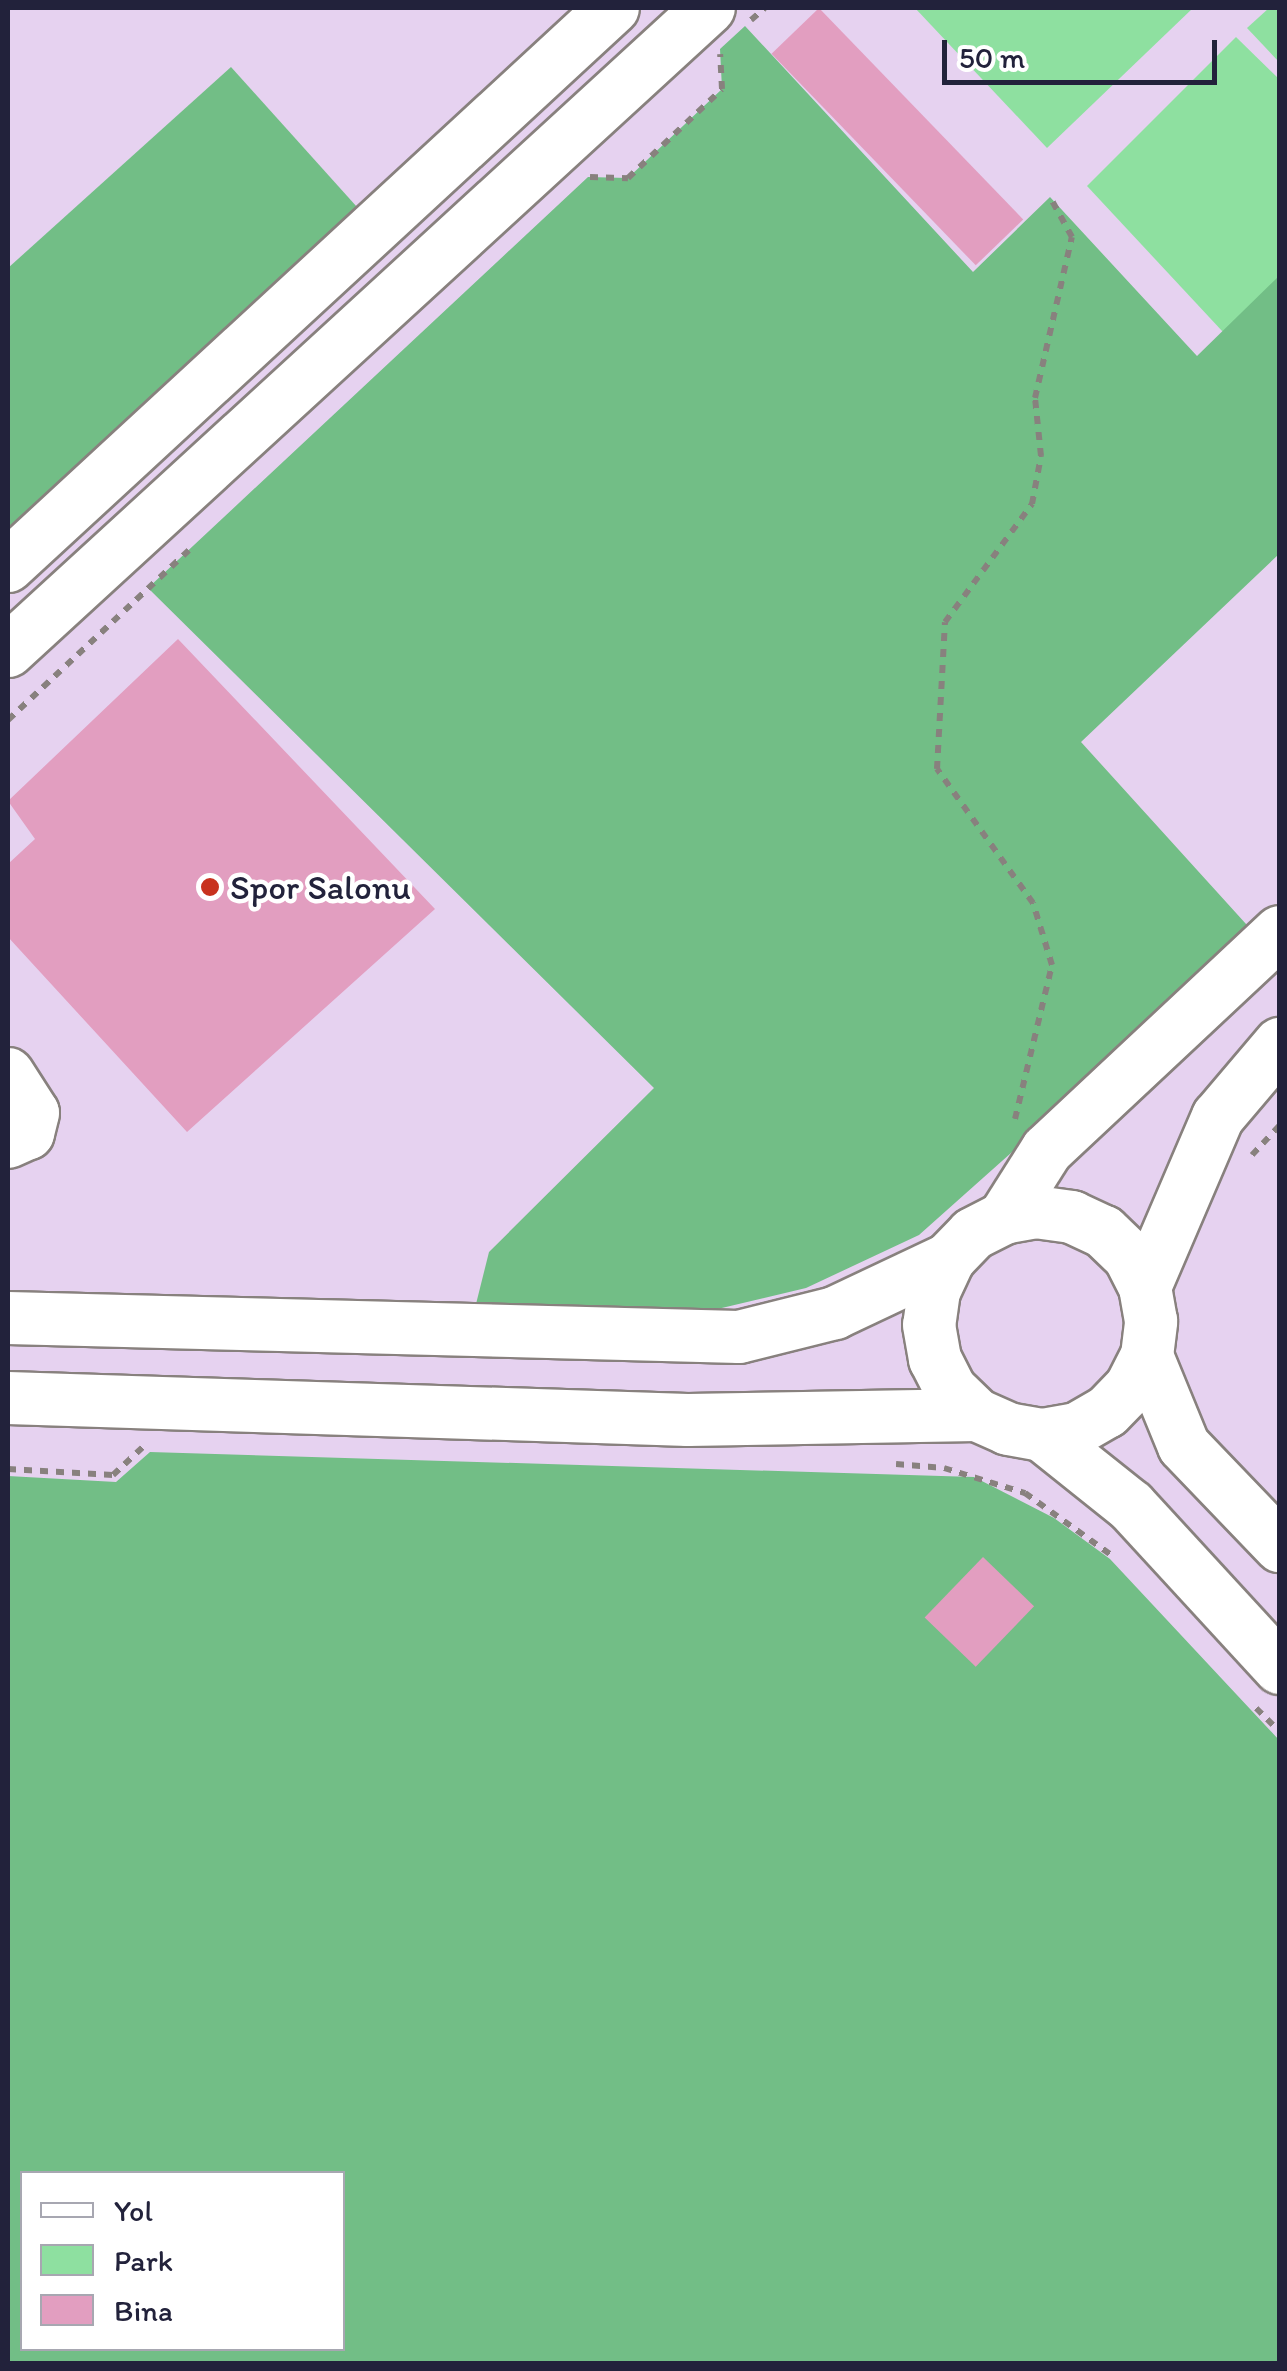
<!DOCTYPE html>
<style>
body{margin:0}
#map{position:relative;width:1287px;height:2371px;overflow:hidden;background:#efe0c2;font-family:Itim,sans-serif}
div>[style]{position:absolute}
.built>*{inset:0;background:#e6d2f0}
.green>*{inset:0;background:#8ee0a0}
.forest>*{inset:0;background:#72be86}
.building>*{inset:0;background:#e29ec0;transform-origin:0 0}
.path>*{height:6px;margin-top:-3px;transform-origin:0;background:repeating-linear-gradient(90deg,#88817e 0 8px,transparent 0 16px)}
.roads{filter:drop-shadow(2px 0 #88817e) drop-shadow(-2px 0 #88817e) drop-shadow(0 2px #88817e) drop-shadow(0 -2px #88817e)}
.minor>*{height:52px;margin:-26px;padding:0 26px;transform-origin:26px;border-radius:26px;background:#fff}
.dots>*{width:28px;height:28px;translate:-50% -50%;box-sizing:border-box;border:5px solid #fff;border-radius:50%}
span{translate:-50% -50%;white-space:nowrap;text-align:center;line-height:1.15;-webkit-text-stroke:9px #fff;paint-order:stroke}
.poi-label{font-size:35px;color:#22223b}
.left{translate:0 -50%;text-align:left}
.frame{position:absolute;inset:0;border:10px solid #22223b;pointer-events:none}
.legend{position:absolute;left:20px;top:2171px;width:325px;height:180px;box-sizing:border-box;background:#fff;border:2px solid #a7a7b1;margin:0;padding:12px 18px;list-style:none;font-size:30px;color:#22223b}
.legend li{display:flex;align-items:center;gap:20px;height:50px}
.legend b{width:50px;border:2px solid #a7a7b1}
.scale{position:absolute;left:942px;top:40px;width:275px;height:45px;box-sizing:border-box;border:5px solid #22223b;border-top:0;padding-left:12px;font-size:30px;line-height:35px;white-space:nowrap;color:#22223b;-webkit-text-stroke:8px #fff;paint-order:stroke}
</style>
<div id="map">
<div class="built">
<div style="clip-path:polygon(evenodd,8px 8px,1279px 8px,1279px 2363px,8px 2364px,8px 8px,22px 2174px,342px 2174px,342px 2348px,22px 2348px,22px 2174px)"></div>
</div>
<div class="green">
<div style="clip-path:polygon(915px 8px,1193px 8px,1047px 148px)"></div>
<div style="clip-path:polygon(1269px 8px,1279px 8px,1279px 62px,1247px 28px)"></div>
<div style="clip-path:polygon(1236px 37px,1279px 79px,1279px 278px,1223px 332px,1087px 186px)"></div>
</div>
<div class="forest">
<div style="clip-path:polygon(745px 26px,973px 272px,1050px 197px,1197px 356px,1279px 276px,1279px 554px,1081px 742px,1256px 935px,919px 1235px,806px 1288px,688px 1316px,476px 1304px,489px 1252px,654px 1088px,148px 588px,588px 177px,628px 178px,722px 89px,720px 49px)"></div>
<div style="clip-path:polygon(231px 67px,366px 217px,8px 545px,8px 268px)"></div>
<div style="clip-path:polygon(evenodd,150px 1452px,974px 1477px,1054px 1518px,1110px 1559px,1279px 1740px,1279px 2363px,8px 2363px,8px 1476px,116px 1482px,150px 1452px,22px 2174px,342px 2174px,342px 2348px,22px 2348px,22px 2174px)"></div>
</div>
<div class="building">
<div style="left:819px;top:8px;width:294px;height:66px;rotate:46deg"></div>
<div style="clip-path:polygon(178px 639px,435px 909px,187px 1132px,8px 937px,8px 864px,35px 839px,8px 801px)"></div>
<div style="left:983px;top:1557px;width:71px;height:84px;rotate:44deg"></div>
</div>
<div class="path">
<div style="left:751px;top:20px;width:18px;rotate:-41deg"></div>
<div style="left:590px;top:177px;width:38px;rotate:2deg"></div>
<div style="left:628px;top:178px;width:129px;rotate:-43.4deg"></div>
<div style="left:722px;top:89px;width:35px;rotate:-93deg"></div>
<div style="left:8px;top:720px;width:248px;rotate:-43.2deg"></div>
<div style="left:1015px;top:1119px;width:158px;rotate:-76.5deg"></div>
<div style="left:1052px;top:965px;width:65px;rotate:-107deg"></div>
<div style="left:1033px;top:903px;width:165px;rotate:-125.6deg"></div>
<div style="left:937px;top:769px;width:147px;rotate:-86.9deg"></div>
<div style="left:945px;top:622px;width:147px;rotate:-53.6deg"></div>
<div style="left:1032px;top:504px;width:49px;rotate:-79.4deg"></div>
<div style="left:1041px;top:456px;width:58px;rotate:-95.9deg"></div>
<div style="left:1035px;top:398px;width:165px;rotate:-77.1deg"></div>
<div style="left:1072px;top:237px;width:46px;rotate:-118.8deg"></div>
<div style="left:1252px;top:1155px;width:41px;rotate:-47deg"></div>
<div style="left:896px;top:1464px;width:48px;rotate:4.8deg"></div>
<div style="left:944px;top:1468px;width:85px;rotate:17.2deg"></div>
<div style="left:1025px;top:1493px;width:110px;rotate:35.7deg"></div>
<div style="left:8px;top:1469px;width:105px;rotate:3.3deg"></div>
<div style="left:113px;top:1475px;width:42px;rotate:-43.1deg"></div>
<div style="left:1256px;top:1708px;width:34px;rotate:45deg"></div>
</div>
<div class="roads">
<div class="minor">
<div style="left:8px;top:566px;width:823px;rotate:-42.69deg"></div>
<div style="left:8px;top:651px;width:951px;rotate:-42.53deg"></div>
<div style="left:8px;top:1074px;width:46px;rotate:57.3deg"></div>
<div style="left:33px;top:1113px;width:21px;rotate:104deg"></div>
<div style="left:28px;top:1133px;width:22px;rotate:156deg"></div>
<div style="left:1004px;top:1218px;width:80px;rotate:-57.7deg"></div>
<div style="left:1047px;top:1150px;width:319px;rotate:-43.1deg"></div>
<div style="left:1145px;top:1287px;width:185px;rotate:-66.8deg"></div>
<div style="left:1218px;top:1117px;width:96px;rotate:-49.7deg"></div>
<div style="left:8px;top:1318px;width:731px;rotate:1.49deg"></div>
<div style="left:739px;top:1337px;width:99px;rotate:-14deg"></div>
<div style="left:835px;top:1313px;width:126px;rotate:-25.3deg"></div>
<div style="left:1147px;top:1356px;width:97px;rotate:67.7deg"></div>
<div style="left:1184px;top:1446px;width:139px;rotate:46.2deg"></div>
<div style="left:8px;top:1398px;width:680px;rotate:1.85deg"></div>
<div style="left:688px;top:1420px;width:289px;rotate:-1deg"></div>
<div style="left:977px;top:1415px;width:34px;rotate:24deg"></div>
<div style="left:1008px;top:1429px;width:35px;rotate:10deg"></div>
<div style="left:1042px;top:1435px;width:36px;rotate:-10deg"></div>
<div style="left:1077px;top:1429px;width:34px;rotate:-30deg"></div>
<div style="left:1107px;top:1412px;width:35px;rotate:-46deg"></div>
<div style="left:1131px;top:1387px;width:35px;rotate:-63deg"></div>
<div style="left:1147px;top:1356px;width:35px;rotate:-83deg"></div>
<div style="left:1151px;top:1321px;width:35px;rotate:-100deg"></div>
<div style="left:1145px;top:1287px;width:35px;rotate:-117deg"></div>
<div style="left:1129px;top:1256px;width:35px;rotate:-136deg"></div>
<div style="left:1104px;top:1232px;width:35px;rotate:-155deg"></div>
<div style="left:1072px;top:1217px;width:35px;rotate:-172deg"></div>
<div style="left:1037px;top:1212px;width:34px;rotate:170deg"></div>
<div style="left:1004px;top:1218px;width:35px;rotate:153deg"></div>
<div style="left:973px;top:1234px;width:35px;rotate:134deg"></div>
<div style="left:949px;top:1259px;width:35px;rotate:115deg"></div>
<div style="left:934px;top:1291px;width:34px;rotate:98deg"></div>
<div style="left:929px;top:1325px;width:35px;rotate:80deg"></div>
<div style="left:935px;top:1359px;width:35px;rotate:63deg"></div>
<div style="left:951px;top:1390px;width:36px;rotate:44deg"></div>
<div style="left:1042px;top:1435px;width:114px;rotate:38.6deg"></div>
<div style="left:1131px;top:1506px;width:220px;rotate:47.4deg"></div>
</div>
</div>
<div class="dots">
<div style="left:210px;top:887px;background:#c8321e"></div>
</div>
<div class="poi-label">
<span class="left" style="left:230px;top:887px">Spor Salonu</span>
</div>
<div class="frame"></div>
<ul class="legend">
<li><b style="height:12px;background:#fff"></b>Yol</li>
<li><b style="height:28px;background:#8ee0a0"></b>Park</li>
<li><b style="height:28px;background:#e29ec0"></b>Bina</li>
</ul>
<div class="scale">50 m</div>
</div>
